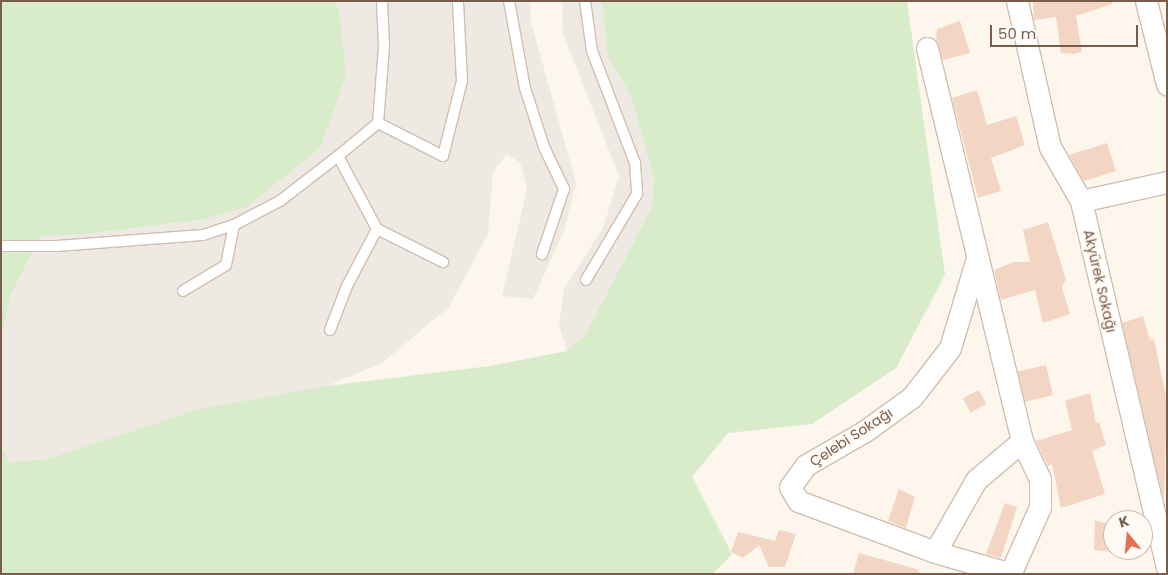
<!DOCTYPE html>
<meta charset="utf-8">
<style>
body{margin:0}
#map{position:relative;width:1168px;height:575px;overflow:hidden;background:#fdf6ec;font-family:Poppins,sans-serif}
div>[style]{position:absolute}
.industrial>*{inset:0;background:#efe9e4}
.green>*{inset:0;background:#d8ecc9}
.building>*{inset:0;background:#f3d5c3;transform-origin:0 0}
.roads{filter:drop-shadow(1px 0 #d1beb0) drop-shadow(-1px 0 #d1beb0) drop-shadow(0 1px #d1beb0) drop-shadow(0 -1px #d1beb0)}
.service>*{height:10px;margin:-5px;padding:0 5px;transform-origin:5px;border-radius:5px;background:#fff}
.minor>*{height:21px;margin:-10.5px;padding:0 10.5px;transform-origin:10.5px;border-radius:10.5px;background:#fff}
span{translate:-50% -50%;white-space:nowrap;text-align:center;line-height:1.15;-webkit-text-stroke:4px #fffaf3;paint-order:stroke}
.street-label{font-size:14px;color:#7a5c4d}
.frame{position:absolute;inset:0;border:2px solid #7a5c4d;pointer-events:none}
.north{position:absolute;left:1103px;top:510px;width:50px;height:50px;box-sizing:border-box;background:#fffaf3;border:1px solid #cabbb1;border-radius:50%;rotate:343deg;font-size:14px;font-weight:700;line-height:20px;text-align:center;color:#7a5c4d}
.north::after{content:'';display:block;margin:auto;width:18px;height:22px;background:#e76f51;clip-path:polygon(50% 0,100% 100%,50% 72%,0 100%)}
.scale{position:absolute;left:990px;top:25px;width:148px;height:22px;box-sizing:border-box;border:2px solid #7a5c4d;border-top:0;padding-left:6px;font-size:15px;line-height:18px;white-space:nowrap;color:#7a5c4d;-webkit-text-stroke:4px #fffaf3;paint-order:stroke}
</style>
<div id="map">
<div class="industrial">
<div style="clip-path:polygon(335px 1px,530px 1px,531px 22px,576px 183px,564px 231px,533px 299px,502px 296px,527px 189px,520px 162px,506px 155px,493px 172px,488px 234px,449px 307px,382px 363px,327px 386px,202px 408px,48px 459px,10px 462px,1px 446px,1px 340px,10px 296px,41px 236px,77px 235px,205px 219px,247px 207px,320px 148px,339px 9px)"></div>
<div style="clip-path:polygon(562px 1px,602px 1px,608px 57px,631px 96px,654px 178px,652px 207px,585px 335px,567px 351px,559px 325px,564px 289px,603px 228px,619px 176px,563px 34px)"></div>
</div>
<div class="green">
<div style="clip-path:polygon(1px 1px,335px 1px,339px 9px,346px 76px,320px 148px,247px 207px,205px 219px,77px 235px,41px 236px,10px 296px,1px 340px)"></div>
<div style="clip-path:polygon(602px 1px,907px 1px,945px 275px,896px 368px,812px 424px,728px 433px,692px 477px,732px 554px,713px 574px,1px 574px,1px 446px,10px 462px,48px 459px,202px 408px,327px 386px,490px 366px,567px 351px,585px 335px,652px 207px,654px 178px,631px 96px,608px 57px)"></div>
</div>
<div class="building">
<div style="clip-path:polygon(1033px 1px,1112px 1px,1112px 4px,1076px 16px,1082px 52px,1074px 54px,1061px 53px,1056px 17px,1034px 20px)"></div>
<div style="clip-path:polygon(960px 21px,970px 53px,943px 60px,936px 39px,937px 29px)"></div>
<div style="clip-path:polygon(977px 90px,987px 125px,1016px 116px,1025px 145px,991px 158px,1001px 191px,978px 198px,952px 98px)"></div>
<div style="clip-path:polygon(1107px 143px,1116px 171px,1084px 181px,1069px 155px)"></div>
<div style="clip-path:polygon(1048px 222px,1066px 280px,1062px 287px,1070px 314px,1043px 323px,1035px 290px,1001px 300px,994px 270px,1013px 262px,1030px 262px,1023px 230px)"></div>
<div style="clip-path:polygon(1143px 316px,1150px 340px,1154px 339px,1167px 401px,1164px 501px,1122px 323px)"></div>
<div style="left:1046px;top:365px;width:31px;height:29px;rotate:77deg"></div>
<div style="left:979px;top:390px;width:16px;height:18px;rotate:63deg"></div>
<div style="clip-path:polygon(1090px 393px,1096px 423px,1099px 422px,1106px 445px,1092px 451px,1105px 494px,1061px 508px,1052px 464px,1048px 466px,1036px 441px,1072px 430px,1065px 401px)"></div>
<div style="clip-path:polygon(899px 489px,915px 497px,906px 528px,888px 521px)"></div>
<div style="clip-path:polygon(1005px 503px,1017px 507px,1001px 558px,986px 554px)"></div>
<div style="clip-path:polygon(1095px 520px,1113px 526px,1113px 552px,1094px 550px)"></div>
<div style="clip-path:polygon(779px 530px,796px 534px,785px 567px,769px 567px,759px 545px,743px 558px,731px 552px,738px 532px,775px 541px)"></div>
<div style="clip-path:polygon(859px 553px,917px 569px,921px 574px,853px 574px)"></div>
</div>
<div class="roads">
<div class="service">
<div style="left:509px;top:1px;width:88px;rotate:79.6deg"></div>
<div style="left:525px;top:88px;width:62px;rotate:72.1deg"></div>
<div style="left:544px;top:147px;width:47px;rotate:64.5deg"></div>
<div style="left:564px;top:189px;width:69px;rotate:108.7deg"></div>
<div style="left:585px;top:1px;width:50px;rotate:82deg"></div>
<div style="left:592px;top:51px;width:120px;rotate:69deg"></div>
<div style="left:635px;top:163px;width:31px;rotate:86deg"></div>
<div style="left:637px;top:194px;width:100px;rotate:120.7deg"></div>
<div style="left:378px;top:123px;width:73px;rotate:26.9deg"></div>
<div style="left:443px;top:156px;width:77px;rotate:-75.8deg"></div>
<div style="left:462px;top:81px;width:80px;rotate:-92.9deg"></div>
<div style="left:338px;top:156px;width:52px;rotate:-39.5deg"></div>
<div style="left:378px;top:123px;width:76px;rotate:-85.5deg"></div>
<div style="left:384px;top:47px;width:46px;rotate:-92.5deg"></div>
<div style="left:1px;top:246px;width:56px"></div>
<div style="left:57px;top:246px;width:146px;rotate:-4.3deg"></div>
<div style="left:203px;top:235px;width:33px;rotate:-18deg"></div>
<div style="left:183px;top:291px;width:50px;rotate:-31.2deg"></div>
<div style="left:226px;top:265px;width:41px;rotate:-78.7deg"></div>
<div style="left:234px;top:225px;width:52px;rotate:-27.6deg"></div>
<div style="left:280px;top:201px;width:73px;rotate:-37.8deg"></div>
<div style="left:338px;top:156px;width:83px;rotate:61.9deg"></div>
<div style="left:377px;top:229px;width:74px;rotate:26.6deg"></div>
<div style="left:330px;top:330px;width:47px;rotate:-68.9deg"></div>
<div style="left:347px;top:286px;width:64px;rotate:-62.2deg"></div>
</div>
<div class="minor">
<div style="left:1017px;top:1px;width:150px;rotate:77.3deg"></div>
<div style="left:1050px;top:147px;width:62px;rotate:60.1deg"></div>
<div style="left:1081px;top:201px;width:376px;rotate:76.8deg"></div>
<div style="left:1146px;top:1px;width:86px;rotate:75.8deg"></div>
<div style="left:927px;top:48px;width:404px;rotate:76.4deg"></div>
<div style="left:1022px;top:441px;width:42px;rotate:64.7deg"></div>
<div style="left:1040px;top:479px;width:28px;rotate:90deg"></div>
<div style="left:1040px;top:507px;width:71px;rotate:114deg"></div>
<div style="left:1081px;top:201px;width:88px;rotate:-12.5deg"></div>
<div style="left:977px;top:258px;width:94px;rotate:106.7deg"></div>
<div style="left:950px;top:348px;width:62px;rotate:127.8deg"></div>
<div style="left:912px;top:397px;width:58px;rotate:144.1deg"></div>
<div style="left:865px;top:431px;width:68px;rotate:150deg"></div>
<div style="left:806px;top:465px;width:27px;rotate:126deg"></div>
<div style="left:790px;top:487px;width:16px;rotate:60deg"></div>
<div style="left:798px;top:501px;width:146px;rotate:20.4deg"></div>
<div style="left:935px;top:552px;width:79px;rotate:16.1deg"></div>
<div style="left:935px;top:552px;width:83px;rotate:-60.3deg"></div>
<div style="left:976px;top:480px;width:60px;rotate:-40.3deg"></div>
</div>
</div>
<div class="street-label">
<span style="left:1100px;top:281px;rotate:77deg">Akyürek Sokağı</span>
<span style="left:851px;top:437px;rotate:-33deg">Çelebi Sokağı</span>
</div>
<div class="frame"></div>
<div class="north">K</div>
<div class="scale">50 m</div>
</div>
